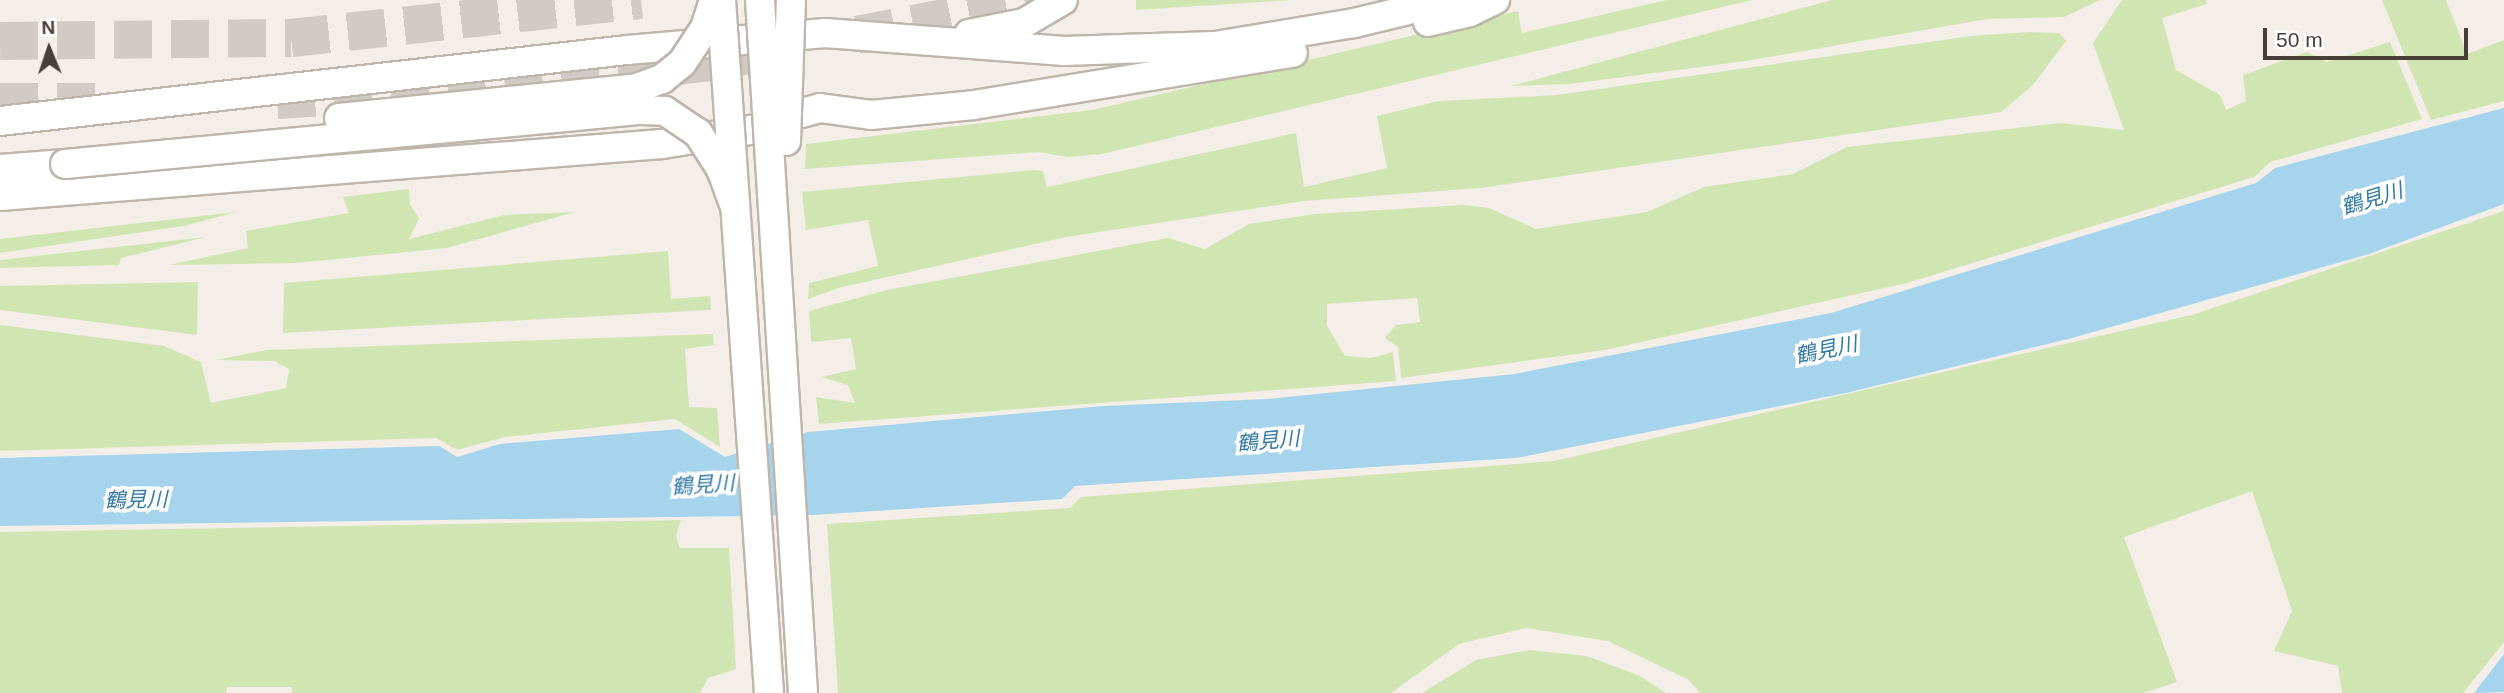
<!DOCTYPE html>
<meta charset="utf-8">
<style>
body{margin:0}
#map{position:relative;width:2504px;height:693px;overflow:hidden;background:#f3efe8;font-family:Helvetica,"Noto Sans JP",sans-serif}
div>[style]{position:absolute}
.green>*{inset:0;background:#d1e5b2}
.water>*{inset:0;background:#a7d4ed}
.motorway-tunnel>*{height:38px;margin-top:-19px;transform-origin:0;background:repeating-linear-gradient(90deg,#d0ccc5 0 38px,transparent 0 57px)}
.roads{filter:drop-shadow(2px 0 #beb6ab) drop-shadow(-2px 0 #beb6ab) drop-shadow(0 2px #beb6ab) drop-shadow(0 -2px #beb6ab)}
.tertiary>*{height:28px;margin:-14px;padding:0 14px;transform-origin:14px;border-radius:14px;background:#fff}
.bridges{filter:drop-shadow(2px 0 #beb6ab) drop-shadow(-2px 0 #beb6ab) drop-shadow(0 2px #beb6ab) drop-shadow(0 -2px #beb6ab)}
.tertiary-bridge>*{height:28px;margin:-14px;padding:0 14px;transform-origin:14px;border-radius:14px;background:#fff}
span{translate:-50% -50%;white-space:nowrap;text-align:center;line-height:1.15;-webkit-text-stroke:7px #fff;paint-order:stroke}
.water-label{font-size:21px;color:#337aa5;font-style:italic}
.north{position:absolute;left:14px;top:14px;width:70px;height:70px;-webkit-text-stroke:5px #fff;paint-order:stroke;rotate:358deg;font-size:19px;font-weight:700;line-height:28px;text-align:center;color:#463f37}
.north::after{content:'';display:block;margin:auto;width:24px;height:32px;background:#463f37;clip-path:polygon(50% 0,100% 100%,50% 72%,0 100%)}
.scale{position:absolute;left:2263px;top:28px;width:205px;height:32px;box-sizing:border-box;border:4px solid #463f37;border-top:0;padding-left:9px;font-size:21px;line-height:24px;white-space:nowrap;color:#463f37;-webkit-text-stroke:5px #fff;paint-order:stroke}
</style>
<div id="map">
<div class="green">
<div style="clip-path:polygon(1136px 0,1292px 0,1136px 10px)"></div>
<div style="clip-path:polygon(1667px 0,1752px 0,1102px 154px,1067px 157px,1039px 152px,805px 169px,806px 144px,1092px 110px,1518px 11px,1522px 33px)"></div>
<div style="clip-path:polygon(1832px 0,2100px 0,2064px 17px,1987px 19px,1746px 61px,1570px 84px,1511px 86px)"></div>
<div style="clip-path:polygon(2122px 0,2206px 0,2207px 4px,2162px 18px,2176px 70px,2220px 95px,2226px 110px,2246px 101px,2243px 75px,2307px 52px,2327px 62px,2390px 42px,2422px 119px,2270px 162px,2254px 177px,1907px 283px,1605px 350px,1401px 378px,1398px 347px,1385px 338px,1396px 325px,1420px 322px,1417px 298px,1327px 304px,1327px 326px,1345px 356px,1371px 358px,1393px 352px,1396px 381px,819px 424px,816px 397px,855px 403px,848px 385px,821px 377px,856px 369px,851px 338px,811px 342px,809px 311px,887px 290px,1168px 238px,1205px 249px,1249px 224px,1315px 214px,1463px 205px,1489px 208px,1536px 229px,1647px 212px,1704px 187px,1793px 174px,1847px 147px,2060px 123px,2124px 130px,2093px 43px)"></div>
<div style="clip-path:polygon(2382px 0,2446px 0,2467px 54px,2504px 40px,2504px 101px,2431px 120px)"></div>
<div style="clip-path:polygon(2030px 32px,2059px 33px,2066px 41px,2033px 85px,2001px 112px,1481px 188px,1304px 201px,1066px 237px,838px 288px,808px 299px,809px 283px,878px 266px,868px 220px,806px 230px,802px 192px,1034px 170px,1043px 171px,1047px 187px,1296px 133px,1304px 187px,1387px 168px,1377px 116px,1439px 101px,1557px 95px,1971px 36px)"></div>
<div style="clip-path:polygon(409px 189px,410px 205px,419px 218px,409px 239px,504px 215px,575px 212px,447px 248px,296px 263px,169px 265px,248px 248px,246px 231px,349px 213px,343px 197px)"></div>
<div style="clip-path:polygon(2504px 211px,2504px 642px,2463px 693px,2342px 693px,2338px 666px,2274px 651px,2292px 611px,2252px 491px,2124px 537px,2177px 682px,2143px 693px,1700px 693px,1689px 680px,1608px 641px,1526px 628px,1459px 644px,1391px 693px,838px 693px,827px 524px,1070px 508px,1081px 497px,1554px 461px,2195px 314px)"></div>
<div style="clip-path:polygon(236px 212px,184px 226px,0 253px,0 239px)"></div>
<div style="clip-path:polygon(206px 237px,121px 258px,119px 265px,0 268px,0 260px)"></div>
<div style="clip-path:polygon(668px 251px,671px 299px,710px 296px,711px 310px,283px 333px,284px 283px)"></div>
<div style="clip-path:polygon(198px 282px,197px 335px,0 310px,0 286px)"></div>
<div style="clip-path:polygon(0 325px,164px 346px,201px 362px,211px 403px,286px 388px,289px 369px,274px 361px,216px 360px,266px 350px,713px 334px,714px 345px,685px 349px,689px 407px,717px 408px,720px 447px,675px 419px,505px 437px,457px 450px,436px 438px,0 451px)"></div>
<div style="clip-path:polygon(681px 520px,676px 536px,680px 548px,729px 548px,736px 669px,708px 678px,700px 693px,293px 693px,291px 687px,227px 687px,226px 693px,0 693px,0 532px)"></div>
<div style="clip-path:polygon(1529px 650px,1587px 656px,1640px 676px,1666px 693px,1422px 693px,1476px 660px)"></div>
</div>
<div class="water">
<div style="clip-path:polygon(2504px 108px,2504px 204px,2369px 254px,2072px 338px,1846px 393px,1516px 458px,1075px 486px,1062px 499px,813px 515px,0 526px,0 458px,439px 446px,457px 457px,500px 444px,679px 429px,725px 457px,808px 432px,1104px 406px,1267px 399px,1514px 374px,1831px 313px,2256px 183px,2275px 168px)"></div>
<div style="clip-path:polygon(2504px 654px,2504px 692px,2474px 693px)"></div>
</div>
<div class="motorway-tunnel">
<div style="left:857px;top:35px;width:183px;rotate:-11deg"></div>
<div style="left:0;top:41px;width:291px;rotate:-0.6deg"></div>
<div style="left:291px;top:38px;width:352px;rotate:-6.2deg"></div>
<div style="left:277px;top:100px;width:228px;rotate:-3.5deg"></div>
<div style="left:505px;top:86px;width:209px;rotate:-6.6deg"></div>
<div style="left:713px;top:62px;width:90px;rotate:-10.9deg"></div>
<div style="left:0;top:102px;width:97px"></div>
</div>
<div class="roads">
<div class="tertiary">
<div style="left:1428px;top:22px;width:43px;rotate:-13.4deg"></div>
<div style="left:1470px;top:12px;width:28px;rotate:-26deg"></div>
<div style="left:969px;top:34px;width:56px;rotate:-11.3deg"></div>
<div style="left:1024px;top:23px;width:45px;rotate:-30.5deg"></div>
<div style="left:798px;top:114px;width:23px;rotate:-15deg"></div>
<div style="left:820px;top:108px;width:51px;rotate:7.8deg"></div>
<div style="left:871px;top:115px;width:103px;rotate:-5.5deg"></div>
<div style="left:974px;top:105px;width:323px;rotate:-9.3deg"></div>
<div style="left:0;top:121px;width:631px;rotate:-6.46deg"></div>
<div style="left:627px;top:50px;width:199px;rotate:-4.9deg"></div>
<div style="left:825px;top:33px;width:240px;rotate:4.3deg"></div>
<div style="left:1064px;top:51px;width:151px;rotate:-1.9deg"></div>
<div style="left:1215px;top:46px;width:141px;rotate:-9.4deg"></div>
<div style="left:1354px;top:23px;width:99px;rotate:-13.5deg"></div>
<div style="left:0;top:169px;width:65px;rotate:-4.4deg"></div>
<div style="left:0;top:196px;width:664px;rotate:-4.49deg"></div>
<div style="left:662px;top:144px;width:121px;rotate:-9deg"></div>
</div>
</div>
<div class="bridges">
<div class="tertiary-bridge">
<div style="left:721px;top:0;width:695px;rotate:86.04deg"></div>
<div style="left:760px;top:0;width:694px;rotate:86.45deg"></div>
<div style="left:339px;top:118px;width:300px;rotate:-5.7deg"></div>
<div style="left:637px;top:88px;width:27px;rotate:-20deg"></div>
<div style="left:662px;top:79px;width:26px;rotate:-39deg"></div>
<div style="left:682px;top:63px;width:42px;rotate:-56.7deg"></div>
<div style="left:705px;top:28px;width:29px;rotate:-72deg"></div>
<div style="left:786px;top:141px;width:141px;rotate:-88deg"></div>
<div style="left:65px;top:164px;width:578px;rotate:-5.37deg"></div>
<div style="left:640px;top:110px;width:25px;rotate:2deg"></div>
<div style="left:665px;top:111px;width:40px;rotate:34deg"></div>
<div style="left:698px;top:133px;width:43px;rotate:57.4deg"></div>
<div style="left:721px;top:169px;width:40px;rotate:69.8deg"></div>
</div>
</div>
<div class="water-label">
<span style="left:2372px;top:199px;rotate:-17deg">鶴見川</span>
<span style="left:1826px;top:350px;rotate:-12deg">鶴見川</span>
<span style="left:1268px;top:441px;rotate:-5deg">鶴見川</span>
<span style="left:703px;top:485px;rotate:-4deg">鶴見川</span>
<span style="left:136px;top:500px;rotate:-1deg">鶴見川</span>
</div>
<div class="north">N</div>
<div class="scale">50 m</div>
</div>
